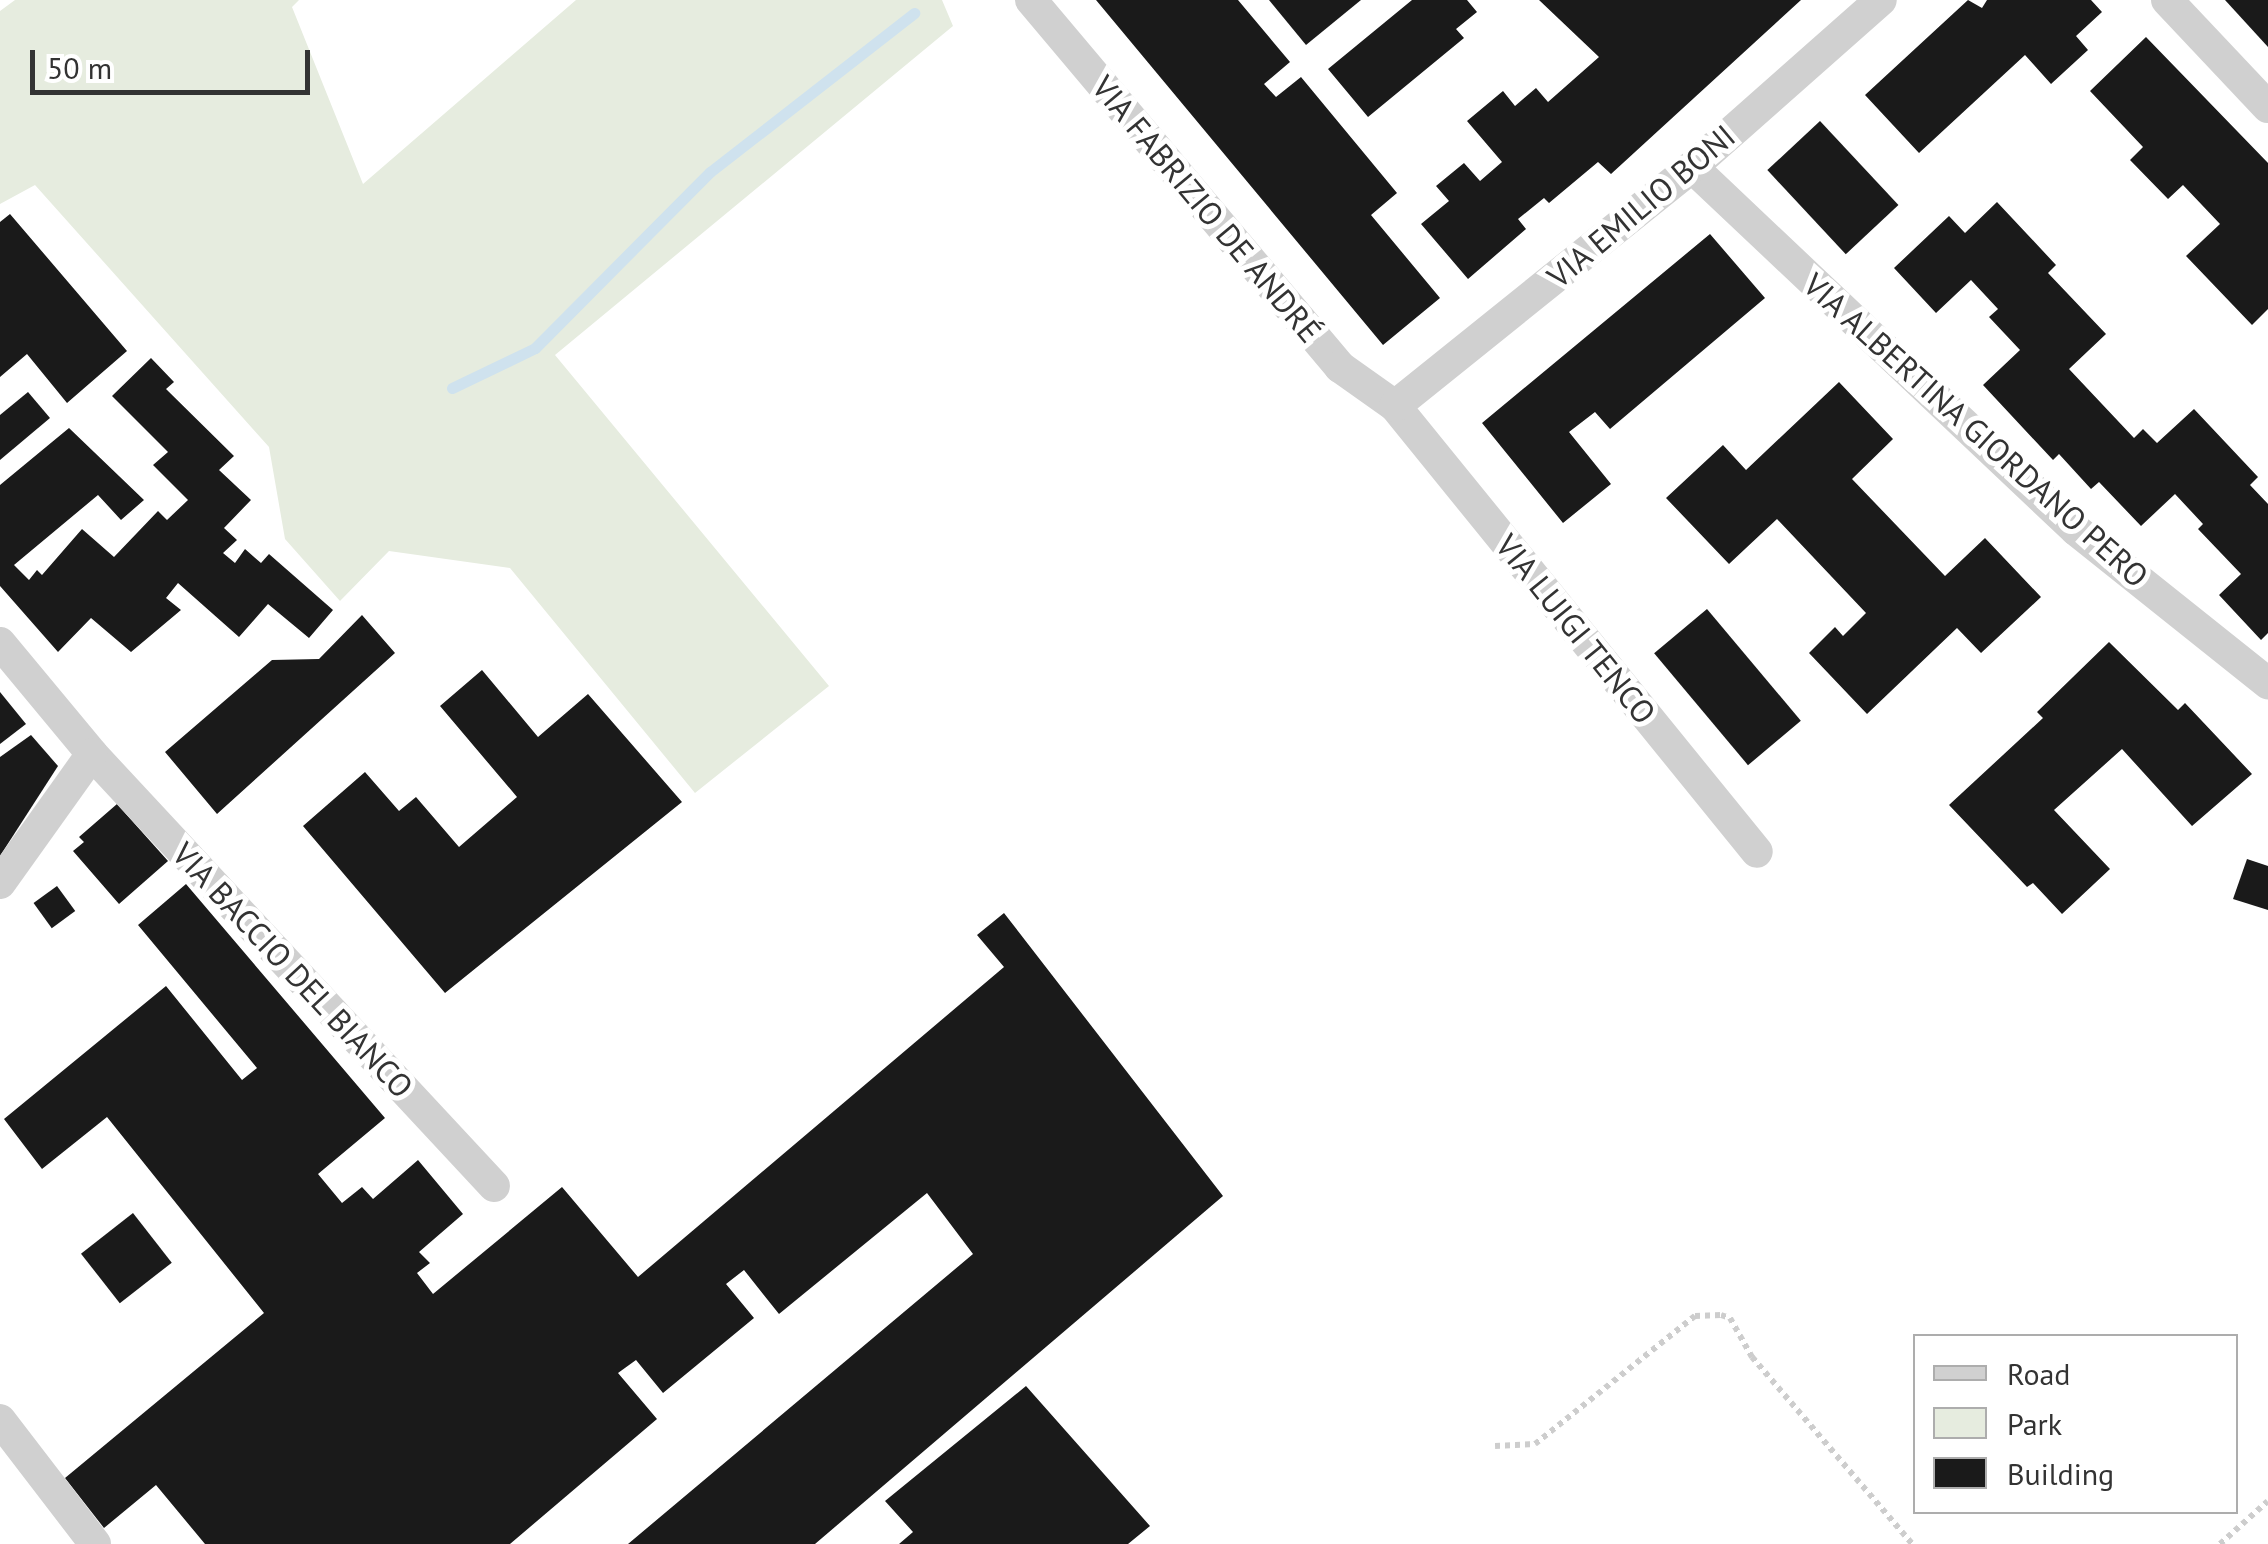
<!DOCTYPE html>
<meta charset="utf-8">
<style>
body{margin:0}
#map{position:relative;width:2268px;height:1544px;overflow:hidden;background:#fff;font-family:"PT Sans",sans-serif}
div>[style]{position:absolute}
.green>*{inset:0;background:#e6ecdf}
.stream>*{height:11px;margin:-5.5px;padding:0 5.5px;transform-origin:5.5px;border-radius:5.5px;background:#cfe2ee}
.building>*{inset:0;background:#1a1a1a;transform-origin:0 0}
.path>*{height:6px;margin-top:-3px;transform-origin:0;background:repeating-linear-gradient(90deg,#cdcdcd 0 5px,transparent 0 10px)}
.minor>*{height:32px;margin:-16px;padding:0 16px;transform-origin:16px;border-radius:16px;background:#d0d0d0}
span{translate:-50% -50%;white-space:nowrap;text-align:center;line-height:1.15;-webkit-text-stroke:10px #fff;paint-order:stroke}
.street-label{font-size:32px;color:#333}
.legend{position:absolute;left:1913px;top:1334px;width:325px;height:180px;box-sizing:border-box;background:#fff;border:2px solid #adadad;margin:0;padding:12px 18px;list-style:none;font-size:30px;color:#333}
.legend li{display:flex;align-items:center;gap:20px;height:50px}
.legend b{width:50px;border:2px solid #adadad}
.scale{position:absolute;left:30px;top:50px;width:280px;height:45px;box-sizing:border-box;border:5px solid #333;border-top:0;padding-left:12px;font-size:30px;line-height:35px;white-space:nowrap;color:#333;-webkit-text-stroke:8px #fff;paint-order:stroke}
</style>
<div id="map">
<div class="green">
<div style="clip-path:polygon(15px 0,299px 0,292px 7px,363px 184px,576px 0,942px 0,953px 26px,555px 355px,829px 686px,695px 793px,510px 568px,389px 551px,340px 601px,285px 539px,269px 447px,35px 185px,0 204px,0 11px)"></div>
</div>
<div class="stream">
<div style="left:452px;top:388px;width:92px;rotate:-25.7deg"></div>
<div style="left:535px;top:348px;width:248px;rotate:-45.2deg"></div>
<div style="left:710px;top:172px;width:259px;rotate:-37.9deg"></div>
</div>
<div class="building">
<div style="clip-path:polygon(1096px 0,1238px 0,1290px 62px,1264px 84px,1276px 97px,1301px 77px,1397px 193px,1371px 215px,1440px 298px,1383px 345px)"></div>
<div style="clip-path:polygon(1269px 0,1361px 0,1306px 45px)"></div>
<div style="clip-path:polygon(1412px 0,1467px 0,1477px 12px,1456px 29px,1464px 38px,1368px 117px,1328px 69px)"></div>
<div style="clip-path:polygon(1539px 0,1801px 0,1611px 174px,1598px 162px,1549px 203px,1544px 198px,1518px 219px,1526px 229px,1468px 279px,1421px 224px,1449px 201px,1436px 186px,1464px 163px,1480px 181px,1502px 162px,1467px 121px,1503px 91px,1515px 106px,1536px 88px,1548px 102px,1599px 57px)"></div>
<div style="clip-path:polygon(1968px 0,1982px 8px,1987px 0,2091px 0,2102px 12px,2076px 36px,2088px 50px,2051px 84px,2025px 55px,1919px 153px,1865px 95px)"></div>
<div style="clip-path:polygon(2225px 0,2268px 0,2268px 47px)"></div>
<div style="clip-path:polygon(2146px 37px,2268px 163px,2268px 309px,2252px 325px,2186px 256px,2220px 224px,2183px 185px,2168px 199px,2130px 160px,2143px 147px,2090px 91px)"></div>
<div style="left:1820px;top:121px;width:115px;height:72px;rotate:47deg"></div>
<div style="clip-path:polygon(1997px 202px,2056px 265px,2048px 273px,2106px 334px,2069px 369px,2134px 438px,2143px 429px,2157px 443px,2194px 409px,2258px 477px,2250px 485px,2268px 504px,2268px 633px,2261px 640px,2219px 595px,2241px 574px,2198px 529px,2203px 524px,2175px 494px,2141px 526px,2099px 482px,2091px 489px,2059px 454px,2053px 460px,1983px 385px,2020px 350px,1989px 317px,1998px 309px,1971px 280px,1936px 313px,1894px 268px,1949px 216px,1965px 233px)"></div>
<div style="clip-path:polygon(10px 214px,127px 351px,67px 403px,27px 354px,0 377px,0 222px)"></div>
<div style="clip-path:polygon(1710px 234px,1765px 298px,1610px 429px,1595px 412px,1569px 432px,1611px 484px,1563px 523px,1482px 423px)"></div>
<div style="clip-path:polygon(151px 358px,174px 382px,166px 389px,234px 456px,219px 470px,251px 500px,224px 528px,237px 540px,223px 553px,235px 563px,245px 549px,261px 563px,269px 554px,333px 610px,309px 638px,268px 604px,239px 637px,178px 583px,166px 598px,181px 610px,131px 652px,91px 618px,58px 652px,0 586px,0 485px,69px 428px,144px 500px,121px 520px,98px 495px,14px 565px,29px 580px,37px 570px,42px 575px,82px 529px,114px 557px,158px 511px,167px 520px,188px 500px,153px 465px,168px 452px,112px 396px)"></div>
<div style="clip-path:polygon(1839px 382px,1893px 439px,1852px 479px,1945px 576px,1985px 538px,2041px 597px,1981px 653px,1957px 628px,1867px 714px,1809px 653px,1835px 627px,1843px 636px,1866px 613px,1777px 519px,1729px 564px,1666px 498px,1723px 445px,1746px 470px)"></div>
<div style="clip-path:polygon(28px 392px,50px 418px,0 460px,0 415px)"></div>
<div style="left:1707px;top:609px;width:146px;height:69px;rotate:50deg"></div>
<div style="clip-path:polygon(362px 615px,395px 653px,217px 814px,165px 752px,272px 660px,319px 659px)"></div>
<div style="clip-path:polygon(2109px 642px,2178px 710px,2185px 703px,2252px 774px,2192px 826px,2122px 749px,2054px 810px,2110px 869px,2062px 914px,2033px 883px,2027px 887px,1949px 805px,2043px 718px,2037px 712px)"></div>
<div style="clip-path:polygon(482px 670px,538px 737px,588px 694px,682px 802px,445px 993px,303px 826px,365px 772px,399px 811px,416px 797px,459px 847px,517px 797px,440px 706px)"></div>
<div style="clip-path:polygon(0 692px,26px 724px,0 744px)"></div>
<div style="clip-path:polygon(31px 735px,58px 766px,0 856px,0 757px)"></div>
<div style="clip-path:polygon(117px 804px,168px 861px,119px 904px,73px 851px,84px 842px,79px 837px)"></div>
<div style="clip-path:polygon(2247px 859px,2268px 866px,2268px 910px,2233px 899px)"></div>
<div style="clip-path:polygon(186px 884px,385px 1118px,318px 1174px,342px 1203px,362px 1187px,373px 1199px,418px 1160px,463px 1214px,419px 1252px,430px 1263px,417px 1273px,433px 1294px,562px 1187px,638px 1277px,1004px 967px,977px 935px,1004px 913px,1223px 1196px,815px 1544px,628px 1544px,973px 1254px,927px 1193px,779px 1314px,744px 1270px,726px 1284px,754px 1318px,663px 1393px,636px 1360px,618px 1373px,657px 1419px,510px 1544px,205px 1544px,156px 1485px,104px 1528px,65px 1478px,264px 1313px,107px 1117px,42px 1169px,4px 1119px,166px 986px,242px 1080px,257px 1068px,138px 925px)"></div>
<div style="left:57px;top:886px;width:31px;height:29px;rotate:54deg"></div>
<div style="left:133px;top:1213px;width:63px;height:66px;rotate:52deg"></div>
<div style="clip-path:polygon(1026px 1386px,1150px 1526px,1128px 1544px,899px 1544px,913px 1532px,885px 1501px)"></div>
</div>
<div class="path">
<div style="left:1495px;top:1446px;width:40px;rotate:-2.9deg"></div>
<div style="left:1535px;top:1444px;width:205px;rotate:-38.7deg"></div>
<div style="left:1695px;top:1316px;width:26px;rotate:-2deg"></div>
<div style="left:1721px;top:1315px;width:9px;rotate:18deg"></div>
<div style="left:1730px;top:1318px;width:45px;rotate:60.6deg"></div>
<div style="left:1752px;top:1357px;width:246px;rotate:49.4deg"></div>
<div style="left:2220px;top:1544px;width:64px;rotate:-41.9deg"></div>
</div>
<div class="minor">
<div style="left:1031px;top:0;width:480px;rotate:49.9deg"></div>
<div style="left:1340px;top:367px;width:67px;rotate:35.3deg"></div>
<div style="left:1395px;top:406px;width:574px;rotate:50.94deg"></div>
<div style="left:2167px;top:0;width:147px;rotate:46.7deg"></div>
<div style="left:1692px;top:167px;width:528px;rotate:43.39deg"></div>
<div style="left:2076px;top:530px;width:246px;rotate:38.6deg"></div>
<div style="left:1395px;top:406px;width:381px;rotate:-38.8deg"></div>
<div style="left:1692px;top:167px;width:252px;rotate:-41.5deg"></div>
<div style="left:0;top:643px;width:144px;rotate:50.3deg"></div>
<div style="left:92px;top:754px;width:590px;rotate:47.06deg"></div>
<div style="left:0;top:883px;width:158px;rotate:-54.5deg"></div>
<div style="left:0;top:1420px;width:156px;rotate:52.5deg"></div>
</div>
<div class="street-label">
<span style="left:1641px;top:206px;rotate:-40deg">VIA EMILIO BONI</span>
<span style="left:1207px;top:209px;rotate:50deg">VIA FABRIZIO DE ANDRÉ</span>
<span style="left:1976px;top:430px;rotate:42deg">VIA ALBERTINA GIORDANO PERO</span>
<span style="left:1576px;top:629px;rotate:51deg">VIA LUIGI TENCO</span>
<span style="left:293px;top:970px;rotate:47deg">VIA BACCIO DEL BIANCO</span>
</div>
<ul class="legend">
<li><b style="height:12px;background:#d0d0d0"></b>Road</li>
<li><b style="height:28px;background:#e6ecdf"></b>Park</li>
<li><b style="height:28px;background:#1a1a1a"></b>Building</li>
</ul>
<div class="scale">50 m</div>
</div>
